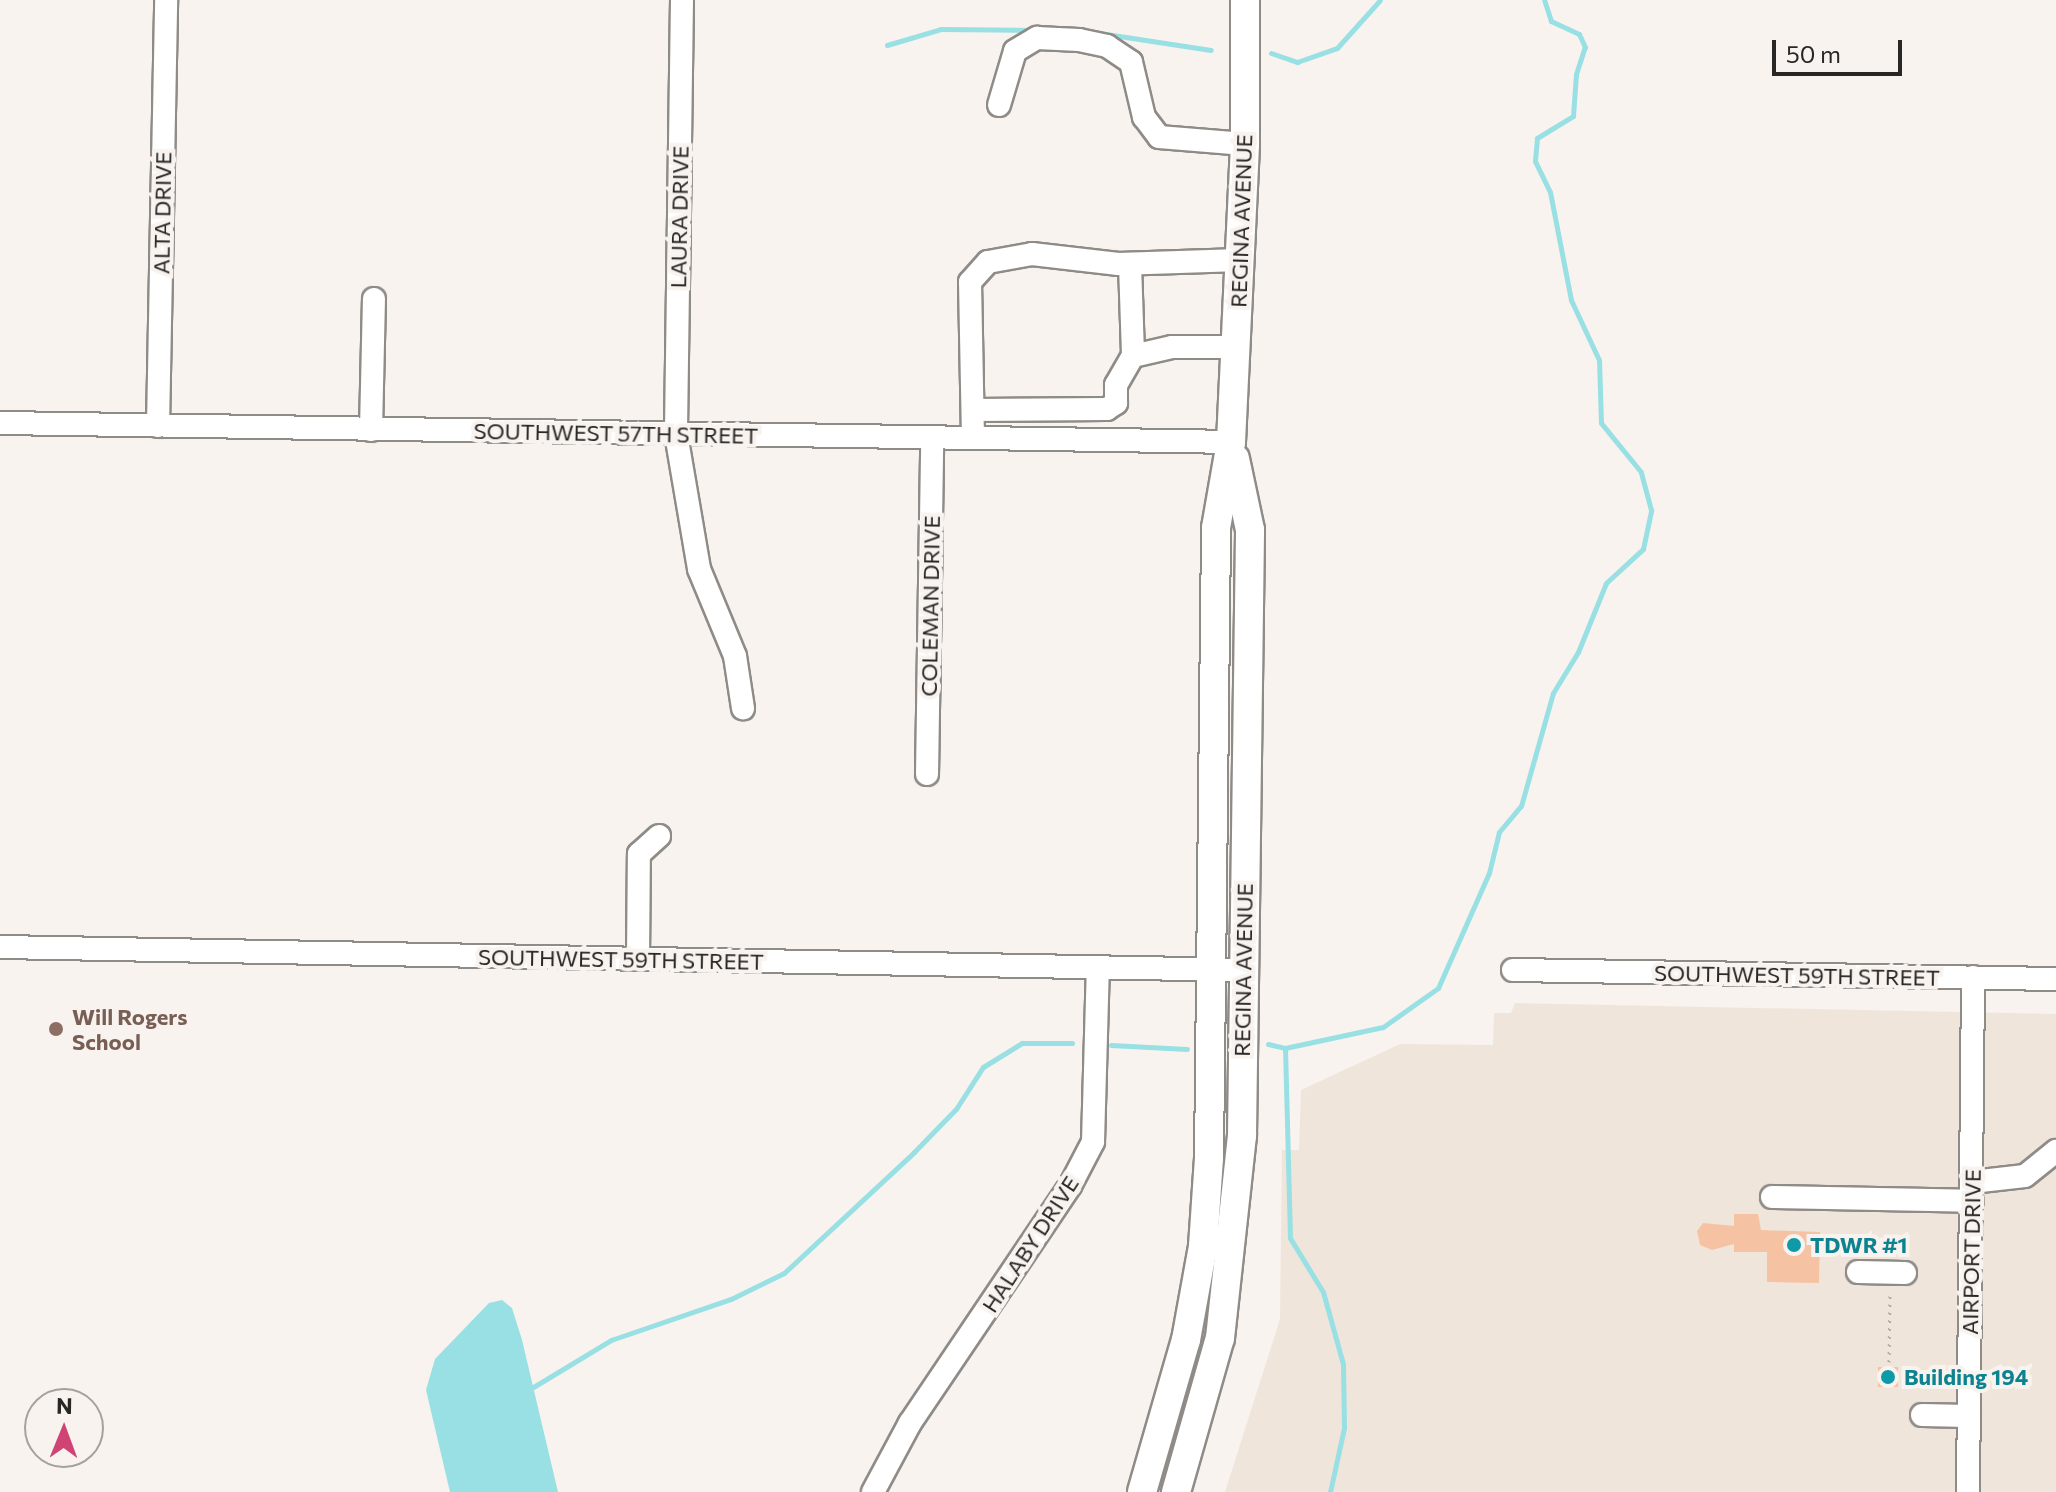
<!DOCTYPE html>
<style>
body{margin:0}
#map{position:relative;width:2056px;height:1492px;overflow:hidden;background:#f8f3ef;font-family:Commissioner,sans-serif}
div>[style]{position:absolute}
.built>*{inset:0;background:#f0e5db}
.water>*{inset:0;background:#98e0e3}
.stream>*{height:5px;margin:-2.5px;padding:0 2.5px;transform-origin:2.5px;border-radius:2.5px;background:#98e0e3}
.building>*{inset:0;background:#f5c3a3;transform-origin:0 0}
.path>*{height:3px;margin-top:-1.5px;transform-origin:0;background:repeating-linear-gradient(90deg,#b0aca9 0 2px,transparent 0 8px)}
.roads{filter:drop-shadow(2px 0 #8f8b87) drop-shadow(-2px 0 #8f8b87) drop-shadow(0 2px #8f8b87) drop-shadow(0 -2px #8f8b87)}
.minor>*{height:22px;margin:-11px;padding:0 11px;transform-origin:11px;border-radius:11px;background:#fff}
.major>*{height:28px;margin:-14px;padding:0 14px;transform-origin:14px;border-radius:14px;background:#fff}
.dots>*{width:22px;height:22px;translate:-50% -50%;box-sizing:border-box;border:4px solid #f8f3ef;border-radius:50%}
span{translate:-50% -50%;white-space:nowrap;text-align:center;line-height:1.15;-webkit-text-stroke:8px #f8f3ef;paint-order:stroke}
.street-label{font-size:22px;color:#292726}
.education-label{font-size:22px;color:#785e54;font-weight:700}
.left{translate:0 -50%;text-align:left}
.culture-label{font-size:22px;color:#0d838f;font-weight:700}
.north{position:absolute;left:24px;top:1388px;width:80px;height:80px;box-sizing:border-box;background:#f8f3ef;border:2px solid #a5a19f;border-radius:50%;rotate:1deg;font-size:22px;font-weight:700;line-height:32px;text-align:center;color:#292726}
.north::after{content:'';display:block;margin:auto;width:28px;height:36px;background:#cf4375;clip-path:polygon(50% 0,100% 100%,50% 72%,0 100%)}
.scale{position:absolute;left:1772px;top:40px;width:130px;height:36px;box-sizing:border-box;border:4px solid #292726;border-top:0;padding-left:10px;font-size:24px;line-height:28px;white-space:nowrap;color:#292726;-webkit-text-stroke:6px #f8f3ef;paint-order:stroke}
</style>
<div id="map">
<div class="built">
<div style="clip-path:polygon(1515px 1003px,2056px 1014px,2056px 1492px,1225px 1492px,1280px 1319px,1282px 1150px,1299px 1150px,1301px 1090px,1400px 1044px,1493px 1045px,1494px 1013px,1511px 1013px)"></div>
</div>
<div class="water">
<div style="clip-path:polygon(502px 1300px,512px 1308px,522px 1340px,558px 1492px,450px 1492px,426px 1390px,435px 1359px,489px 1303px)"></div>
</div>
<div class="stream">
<div style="left:1093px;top:32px;width:119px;rotate:8.7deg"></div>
<div style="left:887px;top:45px;width:56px;rotate:-16.5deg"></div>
<div style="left:941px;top:29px;width:94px;rotate:0.6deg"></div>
<div style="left:1271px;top:53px;width:28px;rotate:19deg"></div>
<div style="left:1297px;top:62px;width:42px;rotate:-19.3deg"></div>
<div style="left:1337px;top:48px;width:64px;rotate:-48.1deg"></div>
<div style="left:1268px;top:1044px;width:17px;rotate:13deg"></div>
<div style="left:1111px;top:1045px;width:76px;rotate:3deg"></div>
<div style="left:530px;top:1389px;width:95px;rotate:-31.2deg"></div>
<div style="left:611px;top:1340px;width:127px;rotate:-18.9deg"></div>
<div style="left:731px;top:1299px;width:59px;rotate:-26.1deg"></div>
<div style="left:784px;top:1273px;width:178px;rotate:-42.9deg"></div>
<div style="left:914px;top:1152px;width:60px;rotate:-45.7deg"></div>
<div style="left:956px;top:1109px;width:50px;rotate:-57.3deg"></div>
<div style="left:983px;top:1067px;width:46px;rotate:-31.6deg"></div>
<div style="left:1022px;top:1043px;width:50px"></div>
<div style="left:1330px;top:1492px;width:66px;rotate:-77.7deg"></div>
<div style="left:1344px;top:1428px;width:64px;rotate:-90.9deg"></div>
<div style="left:1343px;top:1364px;width:75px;rotate:-105.5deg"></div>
<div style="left:1323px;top:1292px;width:63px;rotate:-121.4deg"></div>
<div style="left:1290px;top:1238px;width:190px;rotate:-91.5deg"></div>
<div style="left:1285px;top:1048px;width:100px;rotate:-12.1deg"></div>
<div style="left:1383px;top:1027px;width:67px;rotate:-35.3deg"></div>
<div style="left:1438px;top:988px;width:126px;rotate:-66.1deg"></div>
<div style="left:1489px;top:873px;width:42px;rotate:-76.3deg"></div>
<div style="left:1499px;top:832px;width:34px;rotate:-50deg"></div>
<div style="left:1521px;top:806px;width:117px;rotate:-74.2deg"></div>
<div style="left:1553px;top:693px;width:48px;rotate:-58.6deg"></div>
<div style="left:1578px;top:652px;width:74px;rotate:-67.9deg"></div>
<div style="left:1606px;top:583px;width:50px;rotate:-42.6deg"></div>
<div style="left:1643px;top:549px;width:40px;rotate:-78deg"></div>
<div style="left:1651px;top:510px;width:39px;rotate:-105deg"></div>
<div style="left:1641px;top:472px;width:63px;rotate:-129.2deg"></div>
<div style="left:1601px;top:423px;width:63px;rotate:-91.8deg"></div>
<div style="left:1599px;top:360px;width:66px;rotate:-115deg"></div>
<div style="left:1571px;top:300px;width:110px;rotate:-101deg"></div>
<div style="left:1550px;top:192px;width:34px;rotate:-116deg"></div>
<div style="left:1535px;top:161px;width:23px;rotate:-85deg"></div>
<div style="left:1537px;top:138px;width:42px;rotate:-31.4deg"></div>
<div style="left:1573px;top:116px;width:42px;rotate:-85.9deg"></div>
<div style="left:1576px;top:74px;width:28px;rotate:-72deg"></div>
<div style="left:1585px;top:47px;width:14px;rotate:-115deg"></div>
<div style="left:1579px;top:34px;width:31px;rotate:-155deg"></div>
<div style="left:1551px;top:21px;width:22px;rotate:-108deg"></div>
</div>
<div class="building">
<div style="clip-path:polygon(1734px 1214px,1758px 1214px,1761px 1230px,1820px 1232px,1819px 1283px,1767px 1282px,1767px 1252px,1734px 1252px,1734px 1244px,1712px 1250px,1700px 1245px,1697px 1231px,1703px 1223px,1734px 1226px)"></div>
<div style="left:1878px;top:1367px;width:20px;height:20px"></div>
</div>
<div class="path">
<div style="left:1889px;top:1362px;width:69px;rotate:-89.2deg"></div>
</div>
<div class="roads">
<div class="minor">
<div style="left:682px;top:0;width:434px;rotate:90.8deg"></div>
<div style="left:676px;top:434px;width:137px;rotate:80.3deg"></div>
<div style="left:699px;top:569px;width:94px;rotate:67.5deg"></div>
<div style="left:735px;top:656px;width:53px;rotate:81.3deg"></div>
<div style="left:999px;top:105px;width:56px;rotate:-73.5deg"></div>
<div style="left:1015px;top:51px;width:26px;rotate:-31deg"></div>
<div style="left:1037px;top:38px;width:42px;rotate:2.7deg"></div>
<div style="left:1079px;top:40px;width:29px;rotate:12deg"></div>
<div style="left:1107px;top:46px;width:29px;rotate:34deg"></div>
<div style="left:1131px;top:62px;width:57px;rotate:76.7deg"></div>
<div style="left:1144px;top:117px;width:25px;rotate:53deg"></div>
<div style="left:1159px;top:137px;width:86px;rotate:4.7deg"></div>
<div style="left:1130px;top:264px;width:92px;rotate:88.1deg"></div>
<div style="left:973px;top:410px;width:134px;rotate:-0.4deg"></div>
<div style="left:1107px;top:409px;width:11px;rotate:-34deg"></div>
<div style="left:1116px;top:403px;width:18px;rotate:-90deg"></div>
<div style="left:1116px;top:385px;width:34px;rotate:-60deg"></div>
<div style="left:1133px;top:356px;width:40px;rotate:-13deg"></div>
<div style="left:1172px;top:347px;width:64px"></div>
<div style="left:0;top:423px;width:1231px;rotate:0.88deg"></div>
<div style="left:158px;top:426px;width:426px;rotate:-88.9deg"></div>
<div style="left:371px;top:430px;width:131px;rotate:-88.7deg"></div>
<div style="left:973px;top:438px;width:156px;rotate:-91.1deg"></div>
<div style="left:970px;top:282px;width:27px;rotate:-48deg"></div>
<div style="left:988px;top:262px;width:45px;rotate:-10.3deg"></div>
<div style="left:1032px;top:254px;width:87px;rotate:6.6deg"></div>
<div style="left:1118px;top:264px;width:122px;rotate:-1.9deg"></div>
<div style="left:927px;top:774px;width:336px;rotate:-89.1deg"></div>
<div style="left:0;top:947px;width:1243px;rotate:1.06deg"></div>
<div style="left:638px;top:959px;width:105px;rotate:-89.5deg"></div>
<div style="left:639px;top:854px;width:27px;rotate:-42deg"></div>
<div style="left:1513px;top:970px;width:543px;rotate:0.95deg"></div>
<div style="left:1972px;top:1182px;width:53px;rotate:-6.5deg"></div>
<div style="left:2025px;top:1176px;width:40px;rotate:-39deg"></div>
<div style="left:1772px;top:1197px;width:200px;rotate:1.1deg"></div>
<div style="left:1858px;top:1272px;width:47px;rotate:1.2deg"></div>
<div style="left:1922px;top:1415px;width:47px;rotate:1.2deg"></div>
<div style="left:873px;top:1492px;width:78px;rotate:-61.8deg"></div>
<div style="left:910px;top:1423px;width:286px;rotate:-56deg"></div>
<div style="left:1070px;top:1186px;width:50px;rotate:-62.4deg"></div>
<div style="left:1093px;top:1142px;width:174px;rotate:-88.4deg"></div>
<div style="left:1968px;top:1492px;width:515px;rotate:-89.44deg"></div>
</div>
<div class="major">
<div style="left:1142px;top:1492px;width:158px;rotate:-73.9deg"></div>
<div style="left:1186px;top:1340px;width:96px;rotate:-79.7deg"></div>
<div style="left:1203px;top:1246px;width:88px;rotate:-86.1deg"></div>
<div style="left:1209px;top:1158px;width:630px;rotate:-89.36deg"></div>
<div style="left:1216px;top:528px;width:87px;rotate:-80.1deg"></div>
<div style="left:1231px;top:442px;width:298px;rotate:-87.3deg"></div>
<div style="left:1245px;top:144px;width:144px;rotate:-90deg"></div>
<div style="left:1176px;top:1492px;width:160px;rotate:-74.1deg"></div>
<div style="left:1220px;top:1338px;width:203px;rotate:-83.8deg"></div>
<div style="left:1242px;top:1136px;width:606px;rotate:-89.24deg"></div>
<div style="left:1250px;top:530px;width:73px;rotate:-101.9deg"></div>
</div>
</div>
<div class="dots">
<div style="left:56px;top:1029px;background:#8d6e63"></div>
<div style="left:1794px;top:1245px;background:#0f9aa8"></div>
<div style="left:1888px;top:1377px;background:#0f9aa8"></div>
</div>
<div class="street-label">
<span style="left:162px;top:213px;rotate:-89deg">ALTA DRIVE</span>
<span style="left:679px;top:217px;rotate:-89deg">LAURA DRIVE</span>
<span style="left:1241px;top:221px;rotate:-88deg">REGINA AVENUE</span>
<span style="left:616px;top:433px;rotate:1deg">SOUTHWEST 57TH STREET</span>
<span style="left:930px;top:606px;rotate:-89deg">COLEMAN DRIVE</span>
<span style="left:621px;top:959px;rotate:1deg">SOUTHWEST 59TH STREET</span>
<span style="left:1243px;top:970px;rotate:-89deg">REGINA AVENUE</span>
<span style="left:1797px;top:975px;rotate:1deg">SOUTHWEST 59TH STREET</span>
<span style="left:1030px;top:1244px;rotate:-57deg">HALABY DRIVE</span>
<span style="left:1971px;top:1252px;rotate:-89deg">AIRPORT DRIVE</span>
</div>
<div class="education-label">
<span class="left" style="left:72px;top:1029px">Will Rogers<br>School</span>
</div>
<div class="culture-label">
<span class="left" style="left:1810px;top:1245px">TDWR #1</span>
<span class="left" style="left:1904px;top:1377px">Building 194</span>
</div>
<div class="north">N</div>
<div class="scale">50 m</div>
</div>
